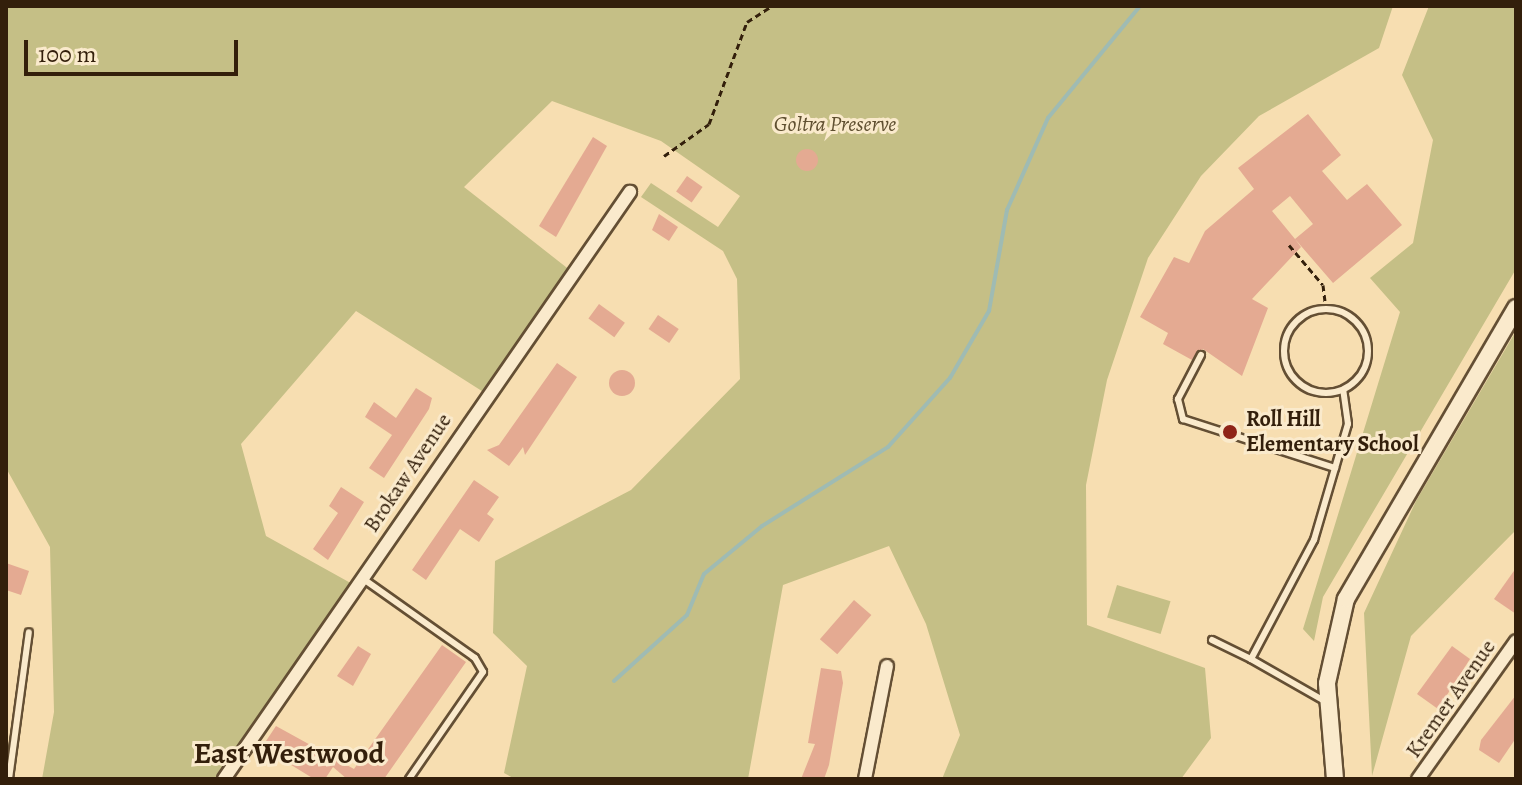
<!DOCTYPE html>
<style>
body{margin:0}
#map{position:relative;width:1522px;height:785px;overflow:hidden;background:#f7deb1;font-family:Alegreya,serif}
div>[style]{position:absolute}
.green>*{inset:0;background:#c5bf86;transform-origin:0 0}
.stream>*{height:4px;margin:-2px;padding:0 2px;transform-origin:2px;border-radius:2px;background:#9fbbb3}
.building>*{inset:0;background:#e4aa92;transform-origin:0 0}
.round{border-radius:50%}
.path>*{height:3px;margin-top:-1.5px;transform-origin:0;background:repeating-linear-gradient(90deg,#331f0b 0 6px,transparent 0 10px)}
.roads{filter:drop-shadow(2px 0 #644f34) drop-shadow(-2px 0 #644f34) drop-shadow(0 2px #644f34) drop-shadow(0 -2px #644f34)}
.lane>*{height:6px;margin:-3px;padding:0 3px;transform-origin:3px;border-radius:3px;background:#faeacc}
.lane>.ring{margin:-3px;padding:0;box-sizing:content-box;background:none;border:6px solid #faeacc;border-radius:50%}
.street>*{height:12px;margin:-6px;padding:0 6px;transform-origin:6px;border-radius:6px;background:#faeacc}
.secondary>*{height:16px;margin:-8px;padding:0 8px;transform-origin:8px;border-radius:8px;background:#faeacc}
.dots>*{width:22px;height:22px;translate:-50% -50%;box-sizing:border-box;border:4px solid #faeacc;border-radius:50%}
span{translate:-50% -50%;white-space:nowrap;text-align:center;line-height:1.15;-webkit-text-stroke:6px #faeacc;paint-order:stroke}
.park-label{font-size:22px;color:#5f4f30;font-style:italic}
.poi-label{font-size:22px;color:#331f0b;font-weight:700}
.left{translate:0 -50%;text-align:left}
.street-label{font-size:22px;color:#331f0b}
.district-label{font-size:30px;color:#331f0b;font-weight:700}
.frame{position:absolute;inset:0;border:8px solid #331f0b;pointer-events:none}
.scale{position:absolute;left:24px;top:40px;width:214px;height:36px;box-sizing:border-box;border:4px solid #331f0b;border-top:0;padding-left:10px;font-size:24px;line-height:28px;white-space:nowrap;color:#331f0b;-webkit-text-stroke:6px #faeacc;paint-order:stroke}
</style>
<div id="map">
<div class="green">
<div style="clip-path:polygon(6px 6px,1393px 6px,1379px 48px,1259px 116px,1201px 176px,1148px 258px,1107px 380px,1086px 485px,1087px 625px,1205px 668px,1211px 738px,1181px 779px,942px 779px,960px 735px,926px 624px,889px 546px,783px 585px,748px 779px,515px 779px,504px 773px,527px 666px,493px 633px,495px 561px,631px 490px,740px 379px,737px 279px,723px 251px,641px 197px,651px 183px,718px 227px,740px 196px,661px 141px,552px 101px,464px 187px,571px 271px,485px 393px,356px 311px,241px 444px,266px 536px,356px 586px,224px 779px,42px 779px,54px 712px,50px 547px,6px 468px)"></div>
<div style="clip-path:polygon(1429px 6px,1516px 6px,1516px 269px,1323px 597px,1314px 641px,1303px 629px,1400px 312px,1370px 278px,1413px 243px,1433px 140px,1402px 75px)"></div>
<div style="clip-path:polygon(1516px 331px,1516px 530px,1411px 636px,1372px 776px,1364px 613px,1416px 501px)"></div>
<div style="left:1117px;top:585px;width:56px;height:34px;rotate:17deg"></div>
</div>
<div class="stream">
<div style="left:614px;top:681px;width:98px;rotate:-42.1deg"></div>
<div style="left:687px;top:615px;width:44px;rotate:-67.5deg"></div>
<div style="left:704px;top:574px;width:75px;rotate:-39.6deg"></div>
<div style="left:762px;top:526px;width:149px;rotate:-32.1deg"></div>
<div style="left:888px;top:447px;width:93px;rotate:-48.1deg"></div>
<div style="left:950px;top:378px;width:78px;rotate:-59.8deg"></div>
<div style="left:989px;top:311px;width:103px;rotate:-79.9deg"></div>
<div style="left:1007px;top:210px;width:101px;rotate:-66deg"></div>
<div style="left:1048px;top:118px;width:145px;rotate:-50.6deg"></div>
</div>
<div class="building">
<div style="clip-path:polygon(evenodd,1308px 114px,1341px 155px,1322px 171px,1347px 200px,1367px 184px,1402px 225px,1333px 283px,1295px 239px,1301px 247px,1252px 299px,1268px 308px,1242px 376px,1203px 349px,1192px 360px,1163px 344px,1168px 333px,1140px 317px,1174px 257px,1189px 263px,1205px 231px,1254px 189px,1238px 168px,1308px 114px,1290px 196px,1313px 224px,1295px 239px,1272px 211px,1290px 196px)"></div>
<div style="clip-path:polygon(593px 137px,607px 146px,556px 237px,539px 226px)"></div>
<div class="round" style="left:796px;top:149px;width:22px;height:22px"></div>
<div style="left:687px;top:176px;width:19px;height:19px;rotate:35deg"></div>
<div style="clip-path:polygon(659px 214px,678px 227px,669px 241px,652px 230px)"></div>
<div style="left:599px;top:304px;width:32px;height:18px;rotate:36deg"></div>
<div style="left:658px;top:315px;width:25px;height:17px;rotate:34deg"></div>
<div style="clip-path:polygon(557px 363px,577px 377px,525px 455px,523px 447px,509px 466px,487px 450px,499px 445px)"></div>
<div class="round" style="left:609px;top:370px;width:26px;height:26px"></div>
<div style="clip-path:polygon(416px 388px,432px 398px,429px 409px,384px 478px,369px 468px,392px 435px,365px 417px,374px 402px,396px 418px)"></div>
<div style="clip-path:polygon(474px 480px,499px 497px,487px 514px,494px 519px,479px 542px,460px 529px,426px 580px,412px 570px)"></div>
<div style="clip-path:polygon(341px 487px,364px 502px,328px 560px,313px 549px,338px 513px,329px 506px)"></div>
<div style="clip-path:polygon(6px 563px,29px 571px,21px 595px,6px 590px)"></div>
<div style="clip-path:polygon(1516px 568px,1516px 614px,1494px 599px)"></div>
<div style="left:854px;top:600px;width:23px;height:52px;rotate:41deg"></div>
<div style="clip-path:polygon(442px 645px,466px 662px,384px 779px,347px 779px,333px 767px,325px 779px,314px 779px,262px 747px,276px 726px,354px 769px)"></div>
<div style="clip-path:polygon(358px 646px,371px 654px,353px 686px,337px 676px)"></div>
<div style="clip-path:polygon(1452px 646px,1470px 659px,1438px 709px,1417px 694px)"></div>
<div style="clip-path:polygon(821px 668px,841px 671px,843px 683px,829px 765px,824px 779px,801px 779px,815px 744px,808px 743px)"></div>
<div style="clip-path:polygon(1516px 695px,1516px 738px,1499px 763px,1479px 750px,1481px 740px)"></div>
</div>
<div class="path">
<div style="left:664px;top:156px;width:55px;rotate:-35.4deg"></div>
<div style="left:709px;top:124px;width:109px;rotate:-69.6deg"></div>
<div style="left:747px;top:22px;width:30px;rotate:-33deg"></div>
<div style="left:1289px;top:245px;width:52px;rotate:49.6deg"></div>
<div style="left:1323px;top:285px;width:24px;rotate:83deg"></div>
</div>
<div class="roads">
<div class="lane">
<div class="ring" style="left:1284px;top:309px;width:78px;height:78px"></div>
<div style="left:1201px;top:355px;width:50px;rotate:117.6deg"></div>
<div style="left:1178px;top:399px;width:21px;rotate:76deg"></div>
<div style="left:1183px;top:419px;width:160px;rotate:17.9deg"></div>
<div style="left:362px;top:578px;width:138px;rotate:35.3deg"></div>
<div style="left:475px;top:658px;width:16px;rotate:60deg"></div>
<div style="left:483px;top:672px;width:130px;rotate:124.7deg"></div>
<div style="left:1212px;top:640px;width:43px;rotate:26deg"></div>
<div style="left:1328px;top:703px;width:89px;rotate:-150.3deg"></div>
<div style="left:1251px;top:659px;width:135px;rotate:-62.1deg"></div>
<div style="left:1314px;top:540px;width:121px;rotate:-73.7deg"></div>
<div style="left:1348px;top:424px;width:34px;rotate:-98deg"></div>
<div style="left:9px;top:779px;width:148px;rotate:-82.3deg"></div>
</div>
<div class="street">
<div style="left:224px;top:779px;width:714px;rotate:-55.33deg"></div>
<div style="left:865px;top:779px;width:115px;rotate:-79deg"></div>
<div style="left:1418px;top:779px;width:169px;rotate:-54.6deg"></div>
</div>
<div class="secondary">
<div style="left:1335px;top:779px;width:96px;rotate:-94.8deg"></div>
<div style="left:1327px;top:683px;width:86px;rotate:-77.3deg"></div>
<div style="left:1346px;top:599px;width:337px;rotate:-59.7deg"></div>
</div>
</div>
<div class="dots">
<div style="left:1230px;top:432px;background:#8f2418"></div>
</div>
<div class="park-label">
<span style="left:835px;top:125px">Goltra Preserve</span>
</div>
<div class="poi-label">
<span class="left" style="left:1246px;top:432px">Roll Hill<br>Elementary School</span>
</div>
<div class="street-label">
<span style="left:408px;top:473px;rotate:-56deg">Brokaw Avenue</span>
<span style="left:1451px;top:699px;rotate:-55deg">Kremer Avenue</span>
</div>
<div class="district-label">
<span style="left:289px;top:753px">East Westwood</span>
</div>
<div class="frame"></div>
<div class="scale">100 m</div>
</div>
